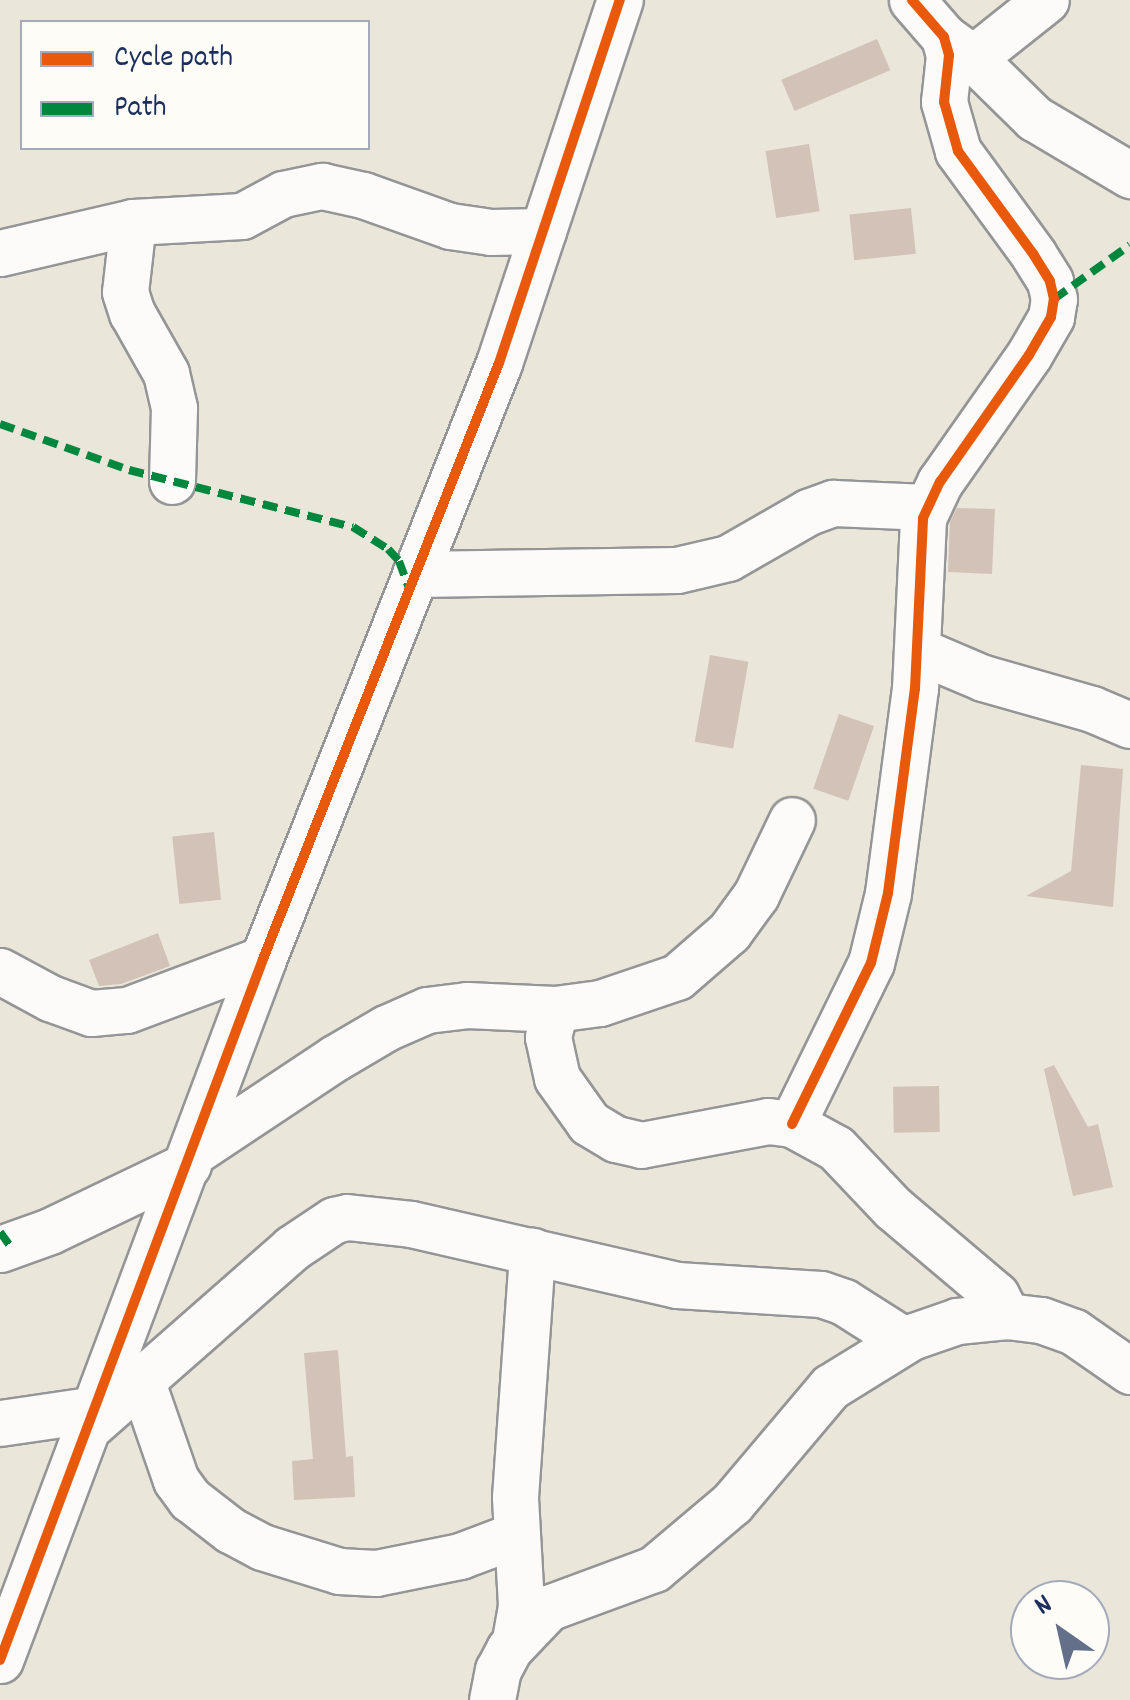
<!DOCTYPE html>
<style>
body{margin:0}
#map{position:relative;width:1130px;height:1700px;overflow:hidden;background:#ebe6da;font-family:Dekko,sans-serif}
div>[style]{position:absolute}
.building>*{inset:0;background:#d3c2b7;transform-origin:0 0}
.roads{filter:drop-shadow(2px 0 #949596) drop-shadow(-2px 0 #949596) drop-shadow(0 2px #949596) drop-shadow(0 -2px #949596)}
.minor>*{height:45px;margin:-22.5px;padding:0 22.5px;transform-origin:22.5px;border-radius:22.5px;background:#fcfbf9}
.quiet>*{height:8px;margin-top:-4px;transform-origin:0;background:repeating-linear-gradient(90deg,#00873e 0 15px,transparent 0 23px)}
.cycleway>*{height:10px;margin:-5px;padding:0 5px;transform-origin:5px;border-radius:5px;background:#e8590c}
span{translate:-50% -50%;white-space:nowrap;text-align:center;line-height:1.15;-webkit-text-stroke:8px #fdfcf7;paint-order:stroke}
.legend{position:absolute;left:20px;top:20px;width:350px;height:130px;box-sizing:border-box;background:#fdfcf7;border:2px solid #a3aaba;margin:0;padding:12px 18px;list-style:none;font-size:30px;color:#1b2f5e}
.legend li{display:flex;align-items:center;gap:20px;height:50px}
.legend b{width:50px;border:2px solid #a3aaba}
.north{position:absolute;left:1010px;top:1580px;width:100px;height:100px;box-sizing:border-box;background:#fdfcf7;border:2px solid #a3aaba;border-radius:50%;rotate:326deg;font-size:28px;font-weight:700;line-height:40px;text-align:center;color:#1b2f5e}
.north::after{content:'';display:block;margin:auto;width:35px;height:45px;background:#646f89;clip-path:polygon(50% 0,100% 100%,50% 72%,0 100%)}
</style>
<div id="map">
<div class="building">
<div style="left:877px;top:39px;width:34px;height:104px;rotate:67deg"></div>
<div style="left:809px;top:144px;width:68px;height:44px;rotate:81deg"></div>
<div style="left:911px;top:208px;width:46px;height:62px;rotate:84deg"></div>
<div style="clip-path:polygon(957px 508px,995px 509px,992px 574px,948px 572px,950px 522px)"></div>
<div style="left:710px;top:655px;width:39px;height:88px;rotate:10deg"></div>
<div style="left:839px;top:714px;width:37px;height:79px;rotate:19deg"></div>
<div style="clip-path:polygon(1081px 765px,1123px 769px,1113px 907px,1026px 896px,1071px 871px)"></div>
<div style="left:214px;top:832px;width:68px;height:42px;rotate:84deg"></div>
<div style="clip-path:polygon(158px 933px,170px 966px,121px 984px,99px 986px,89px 960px)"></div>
<div style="clip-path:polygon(1054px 1065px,1088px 1127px,1098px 1124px,1113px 1187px,1073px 1196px,1044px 1069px)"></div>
<div style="left:939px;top:1086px;width:46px;height:46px;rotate:89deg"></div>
<div style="clip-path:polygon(338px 1350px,346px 1457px,353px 1456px,355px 1497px,294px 1500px,292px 1461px,313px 1459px,304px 1353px)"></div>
</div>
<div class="roads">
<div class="minor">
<div style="left:944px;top:37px;width:36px;rotate:36deg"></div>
<div style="left:973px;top:58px;width:86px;rotate:44.5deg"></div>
<div style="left:1034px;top:118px;width:112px;rotate:30.7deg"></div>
<div style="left:973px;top:58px;width:93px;rotate:-38.5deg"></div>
<div style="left:133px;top:222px;width:70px;rotate:96.5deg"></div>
<div style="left:125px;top:292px;width:22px;rotate:72deg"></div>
<div style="left:132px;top:313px;width:69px;rotate:60.5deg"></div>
<div style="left:166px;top:373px;width:36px;rotate:77deg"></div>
<div style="left:174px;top:408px;width:73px;rotate:91.6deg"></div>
<div style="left:0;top:253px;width:137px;rotate:-13.1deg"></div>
<div style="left:133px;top:222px;width:109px;rotate:-3.2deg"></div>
<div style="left:242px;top:216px;width:47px;rotate:-28.2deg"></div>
<div style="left:283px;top:194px;width:40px;rotate:-12deg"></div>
<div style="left:322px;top:186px;width:42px;rotate:12.4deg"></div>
<div style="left:363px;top:195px;width:92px;rotate:19.6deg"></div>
<div style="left:450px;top:226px;width:41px;rotate:8.3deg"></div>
<div style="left:491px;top:232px;width:52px;rotate:-1.1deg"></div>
<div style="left:415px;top:574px;width:262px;rotate:-0.9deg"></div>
<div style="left:677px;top:570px;width:52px;rotate:-13.2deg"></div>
<div style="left:728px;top:558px;width:92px;rotate:-29.9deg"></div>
<div style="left:808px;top:512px;width:27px;rotate:-20deg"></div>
<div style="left:833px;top:503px;width:94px;rotate:2.4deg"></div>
<div style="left:917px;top:650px;width:72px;rotate:23deg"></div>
<div style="left:983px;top:678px;width:113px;rotate:15.9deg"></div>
<div style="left:1092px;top:709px;width:41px;rotate:22.8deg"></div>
<div style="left:0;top:971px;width:57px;rotate:28.4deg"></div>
<div style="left:50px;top:998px;width:44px;rotate:20.1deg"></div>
<div style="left:91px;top:1013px;width:36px;rotate:-5deg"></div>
<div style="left:127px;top:1010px;width:145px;rotate:-20.6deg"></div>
<div style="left:555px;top:1009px;width:29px;rotate:104deg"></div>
<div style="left:548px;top:1037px;width:42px;rotate:77.6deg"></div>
<div style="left:557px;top:1078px;width:55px;rotate:54.6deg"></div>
<div style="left:589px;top:1123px;width:31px;rotate:31deg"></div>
<div style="left:616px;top:1139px;width:26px;rotate:13deg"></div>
<div style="left:641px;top:1145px;width:129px;rotate:-10.7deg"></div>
<div style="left:768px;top:1121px;width:24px;rotate:7deg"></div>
<div style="left:792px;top:1124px;width:50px;rotate:28.6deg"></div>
<div style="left:836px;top:1148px;width:83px;rotate:46.5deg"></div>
<div style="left:893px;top:1208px;width:135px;rotate:40.2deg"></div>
<div style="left:996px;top:1295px;width:24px;rotate:62deg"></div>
<div style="left:792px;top:1124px;width:179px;rotate:-63.9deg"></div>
<div style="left:871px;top:963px;width:72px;rotate:-76.3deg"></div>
<div style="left:888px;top:893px;width:206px;rotate:-82.5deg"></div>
<div style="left:915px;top:689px;width:171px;rotate:-87.3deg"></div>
<div style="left:923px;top:518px;width:40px;rotate:-65deg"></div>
<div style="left:940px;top:482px;width:155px;rotate:-55deg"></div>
<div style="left:1029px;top:355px;width:44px;rotate:-59.9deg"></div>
<div style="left:1051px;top:317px;width:18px;rotate:-81deg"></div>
<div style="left:1054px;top:299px;width:18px;rotate:-103deg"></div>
<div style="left:1050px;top:281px;width:31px;rotate:-122deg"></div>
<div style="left:1034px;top:255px;width:129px;rotate:-126.2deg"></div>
<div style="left:958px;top:151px;width:51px;rotate:-105.9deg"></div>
<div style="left:944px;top:102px;width:47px;rotate:-83.9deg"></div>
<div style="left:949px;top:55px;width:19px;rotate:-106deg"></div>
<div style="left:944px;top:37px;width:49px;rotate:-130.9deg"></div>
<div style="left:192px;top:1153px;width:172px;rotate:-33.6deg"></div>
<div style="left:335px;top:1058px;width:59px;rotate:-30.5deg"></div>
<div style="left:386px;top:1028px;width:45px;rotate:-23.7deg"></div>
<div style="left:427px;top:1010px;width:40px;rotate:-7.1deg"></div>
<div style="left:467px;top:1005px;width:88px;rotate:2.6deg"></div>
<div style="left:555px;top:1009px;width:45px;rotate:-7.6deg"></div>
<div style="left:600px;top:1003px;width:81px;rotate:-18.7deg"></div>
<div style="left:677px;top:977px;width:69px;rotate:-40.9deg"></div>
<div style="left:729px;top:932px;width:46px;rotate:-53.9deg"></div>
<div style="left:756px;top:895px;width:83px;rotate:-64.4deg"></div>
<div style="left:0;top:1249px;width:53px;rotate:-19.8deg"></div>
<div style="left:50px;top:1231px;width:153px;rotate:-25.6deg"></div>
<div style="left:142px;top:1382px;width:104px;rotate:70.9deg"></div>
<div style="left:176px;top:1480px;width:24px;rotate:54deg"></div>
<div style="left:190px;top:1499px;width:51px;rotate:37.8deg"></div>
<div style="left:230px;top:1530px;width:36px;rotate:28deg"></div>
<div style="left:262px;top:1547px;width:81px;rotate:17.3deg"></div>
<div style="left:339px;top:1571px;width:37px;rotate:3deg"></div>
<div style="left:376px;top:1573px;width:86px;rotate:-11.4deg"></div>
<div style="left:460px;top:1556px;width:60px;rotate:-20.6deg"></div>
<div style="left:0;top:1423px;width:97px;rotate:-8.3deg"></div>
<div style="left:93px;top:1423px;width:265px;rotate:-41.3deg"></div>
<div style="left:292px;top:1248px;width:50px;rotate:-33.7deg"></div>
<div style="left:334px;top:1220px;width:13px;rotate:-13deg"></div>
<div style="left:347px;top:1217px;width:64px;rotate:6.2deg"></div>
<div style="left:411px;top:1224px;width:273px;rotate:12.9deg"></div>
<div style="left:677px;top:1285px;width:144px;rotate:3.6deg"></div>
<div style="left:821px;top:1294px;width:24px;rotate:19deg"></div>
<div style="left:844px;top:1302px;width:69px;rotate:32.5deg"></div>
<div style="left:902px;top:1339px;width:9px;rotate:-13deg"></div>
<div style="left:515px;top:1640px;width:36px;rotate:-80deg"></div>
<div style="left:521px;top:1605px;width:108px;rotate:-93.2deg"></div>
<div style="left:515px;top:1497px;width:247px;rotate:-86deg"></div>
<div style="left:0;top:1660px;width:749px;rotate:-69.43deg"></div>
<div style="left:263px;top:959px;width:641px;rotate:-68.4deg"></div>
<div style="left:499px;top:363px;width:383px;rotate:-71.6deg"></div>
<div style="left:492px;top:1700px;width:31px;rotate:-79deg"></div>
<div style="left:498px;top:1670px;width:24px;rotate:-62deg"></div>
<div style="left:509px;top:1649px;width:57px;rotate:-46.4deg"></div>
<div style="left:548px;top:1608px;width:113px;rotate:-20.2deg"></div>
<div style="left:654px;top:1569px;width:102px;rotate:-40.2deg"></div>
<div style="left:732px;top:1503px;width:152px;rotate:-49.8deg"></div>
<div style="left:830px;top:1387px;width:95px;rotate:-31.7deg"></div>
<div style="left:911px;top:1337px;width:49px;rotate:-19.2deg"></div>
<div style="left:957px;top:1321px;width:50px;rotate:-5.7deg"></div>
<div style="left:1007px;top:1316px;width:34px;rotate:7deg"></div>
<div style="left:1041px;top:1320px;width:35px;rotate:20deg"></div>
<div style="left:1074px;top:1332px;width:68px;rotate:34.9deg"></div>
</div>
</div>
<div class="quiet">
<div style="left:1054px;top:299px;width:93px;rotate:-35.4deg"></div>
<div style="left:0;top:424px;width:137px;rotate:19.6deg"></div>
<div style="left:129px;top:470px;width:231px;rotate:14.3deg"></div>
<div style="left:353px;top:527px;width:41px;rotate:32.2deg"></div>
<div style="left:388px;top:549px;width:16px;rotate:47deg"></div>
<div style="left:399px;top:561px;width:30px;rotate:70deg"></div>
<div style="left:0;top:1232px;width:19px;rotate:54deg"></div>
</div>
<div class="cycleway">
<div style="left:792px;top:1124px;width:179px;rotate:-63.9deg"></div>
<div style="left:871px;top:963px;width:72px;rotate:-76.3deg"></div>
<div style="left:888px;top:893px;width:206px;rotate:-82.5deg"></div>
<div style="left:915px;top:689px;width:171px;rotate:-87.3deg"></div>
<div style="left:923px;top:518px;width:40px;rotate:-65deg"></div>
<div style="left:940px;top:482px;width:155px;rotate:-55deg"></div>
<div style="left:1029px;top:355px;width:44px;rotate:-59.9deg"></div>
<div style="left:1051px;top:317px;width:18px;rotate:-81deg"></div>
<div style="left:1054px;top:299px;width:18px;rotate:-103deg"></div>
<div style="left:1050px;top:281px;width:31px;rotate:-122deg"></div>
<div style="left:1034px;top:255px;width:129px;rotate:-126.2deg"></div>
<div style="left:958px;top:151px;width:51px;rotate:-105.9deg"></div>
<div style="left:944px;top:102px;width:47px;rotate:-83.9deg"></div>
<div style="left:949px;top:55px;width:19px;rotate:-106deg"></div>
<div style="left:944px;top:37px;width:49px;rotate:-130.9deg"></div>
<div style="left:0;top:1660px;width:749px;rotate:-69.43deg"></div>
<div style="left:263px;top:959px;width:641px;rotate:-68.4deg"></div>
<div style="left:499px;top:363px;width:383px;rotate:-71.6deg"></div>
</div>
<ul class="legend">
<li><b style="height:12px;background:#e8590c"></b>Cycle path</li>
<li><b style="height:12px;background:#00873e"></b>Path</li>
</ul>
<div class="north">N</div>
</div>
